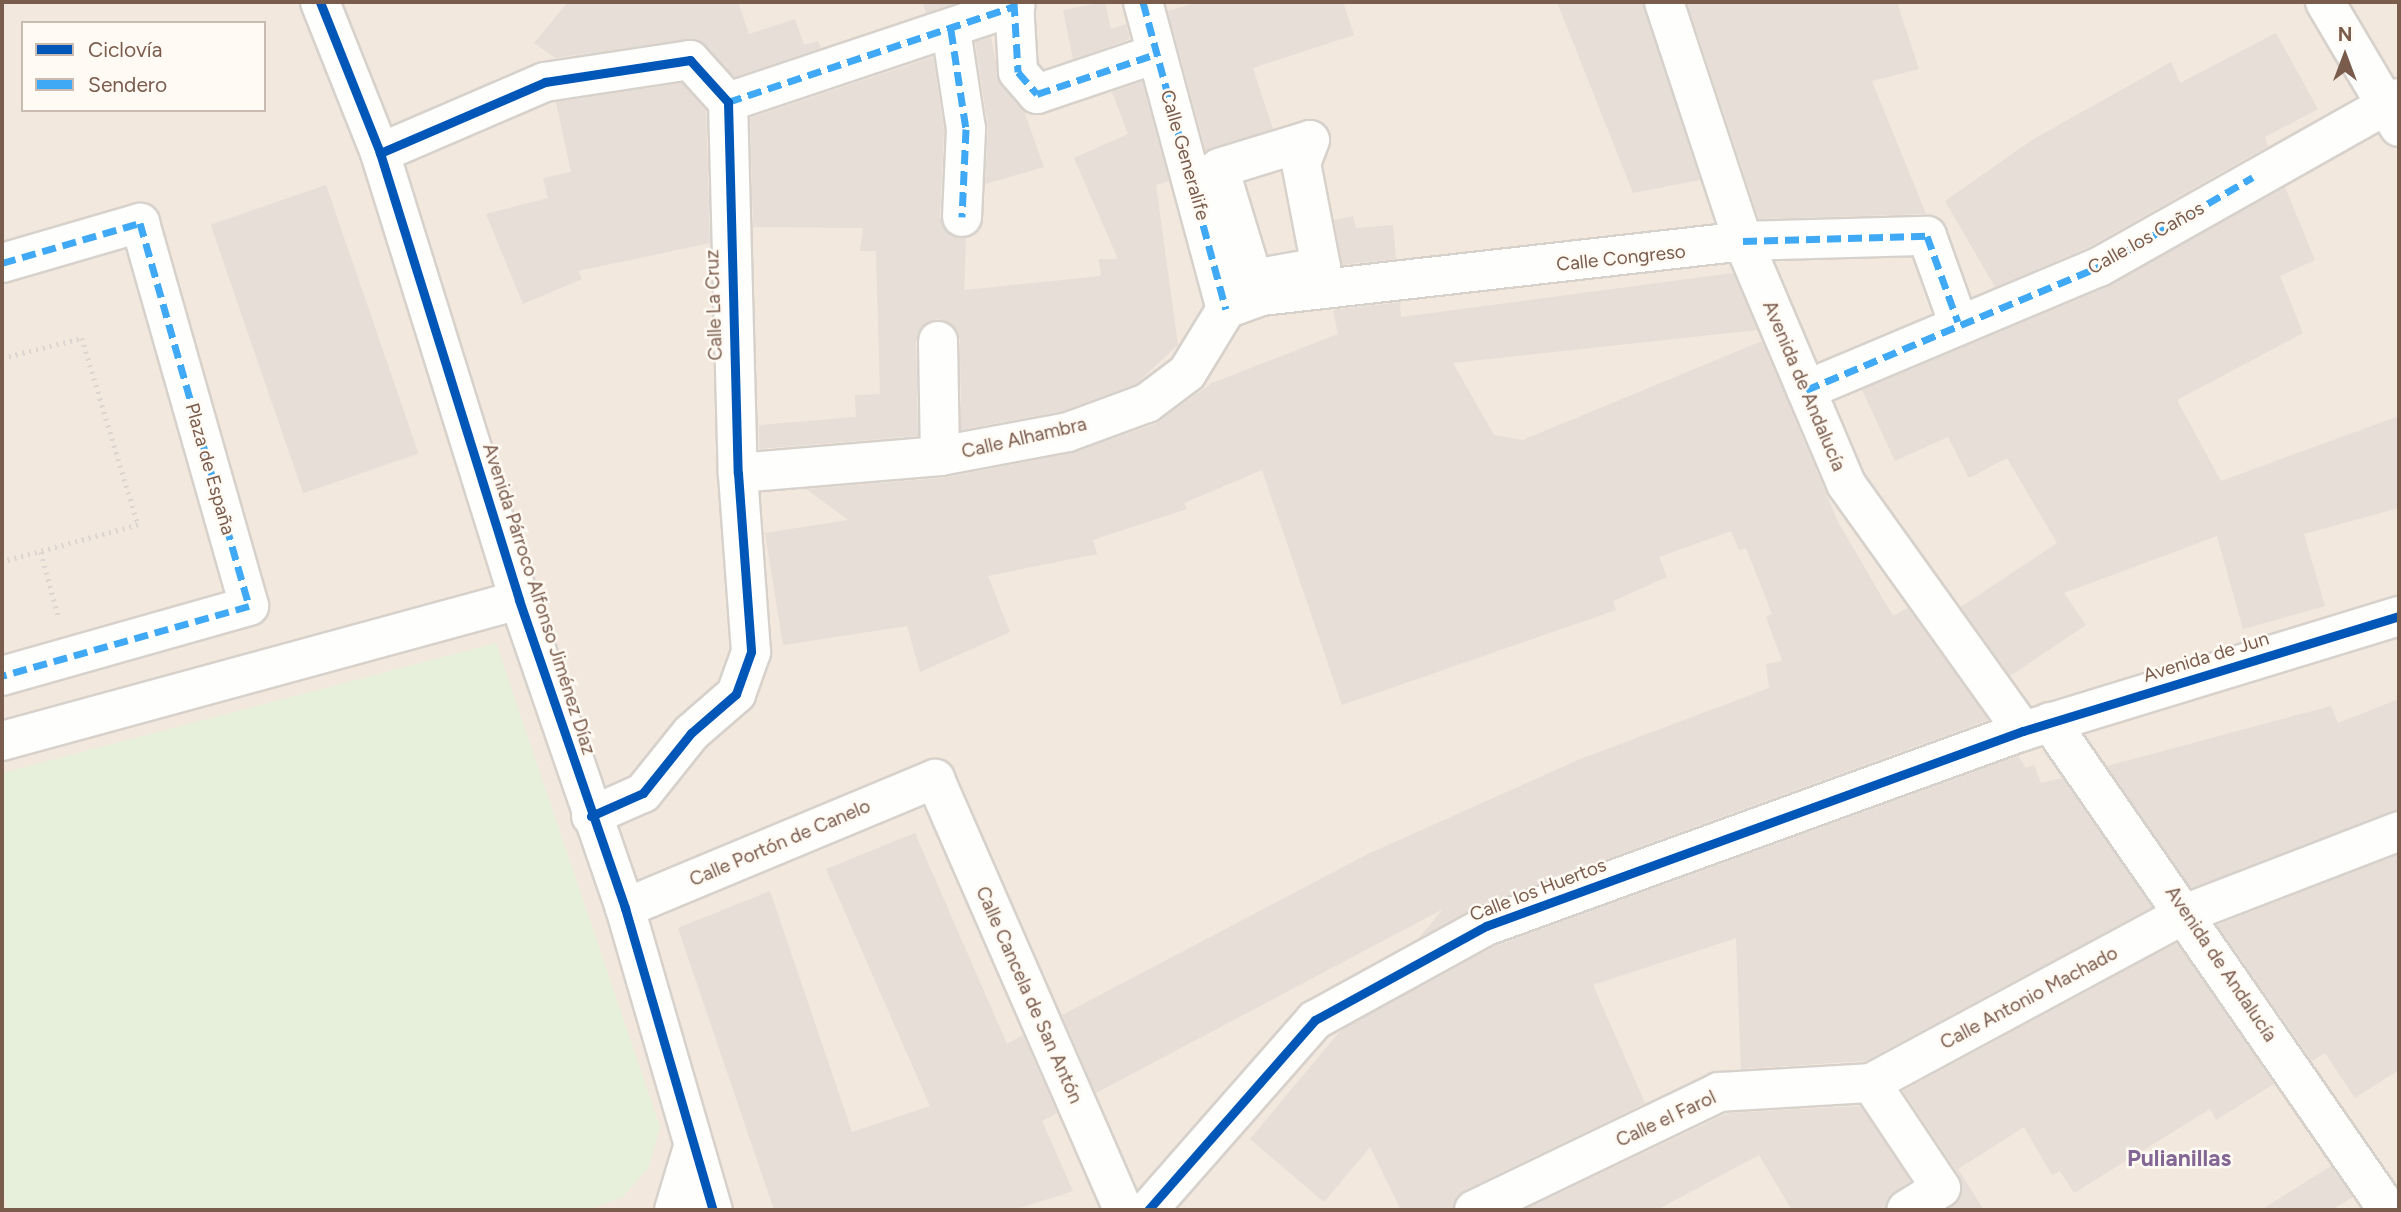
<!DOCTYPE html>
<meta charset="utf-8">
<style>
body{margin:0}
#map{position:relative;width:2401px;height:1212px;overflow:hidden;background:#f9f5f0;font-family:Figtree,sans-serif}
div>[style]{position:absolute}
.residential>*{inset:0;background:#f2e8de}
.green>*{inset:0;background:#e7f0db}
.building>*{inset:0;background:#e6ded7;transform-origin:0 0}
.path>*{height:4.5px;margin-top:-2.25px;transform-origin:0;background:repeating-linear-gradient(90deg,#dcd5d0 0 2px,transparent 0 7px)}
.roads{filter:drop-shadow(2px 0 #d7d1cb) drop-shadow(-2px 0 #d7d1cb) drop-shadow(0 2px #d7d1cb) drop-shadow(0 -2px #d7d1cb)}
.street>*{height:38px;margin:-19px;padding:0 19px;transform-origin:19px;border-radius:19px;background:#fefefd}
.secondary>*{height:38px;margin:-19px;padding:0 19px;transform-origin:19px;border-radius:19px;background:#fefefd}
.quiet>*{height:7px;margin-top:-3.5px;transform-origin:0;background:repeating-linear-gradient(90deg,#3fa9f5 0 14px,transparent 0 21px)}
.cycleway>*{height:9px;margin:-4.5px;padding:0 4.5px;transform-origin:4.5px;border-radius:4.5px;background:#0057b8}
span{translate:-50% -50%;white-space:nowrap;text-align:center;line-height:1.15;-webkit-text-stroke:5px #fffaf3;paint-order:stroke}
.street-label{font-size:19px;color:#7a5c4d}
.quarter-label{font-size:23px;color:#846695;font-weight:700}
.frame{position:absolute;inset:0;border:4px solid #7a5c4d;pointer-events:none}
.legend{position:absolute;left:21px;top:21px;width:245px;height:91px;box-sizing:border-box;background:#fffaf3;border:2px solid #cabbb1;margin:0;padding:9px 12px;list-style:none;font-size:21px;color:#7a5c4d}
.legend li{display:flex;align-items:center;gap:14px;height:35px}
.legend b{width:35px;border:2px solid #cabbb1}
.north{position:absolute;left:2310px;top:21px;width:70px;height:70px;-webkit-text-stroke:5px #fffaf3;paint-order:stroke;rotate:0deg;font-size:19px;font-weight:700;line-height:28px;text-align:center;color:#7a5c4d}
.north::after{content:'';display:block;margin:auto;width:24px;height:32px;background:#7a5c4d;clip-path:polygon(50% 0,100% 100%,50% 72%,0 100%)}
</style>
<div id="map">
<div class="residential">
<div style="clip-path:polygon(evenodd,2px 2px,2399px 2px,2399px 1210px,2px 1210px,2px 2px,23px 23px,264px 23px,264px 110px,23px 110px,23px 23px)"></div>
</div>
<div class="green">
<div style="clip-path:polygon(496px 643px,660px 1127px,649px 1167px,623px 1197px,587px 1210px,8px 1210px,2px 1186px,2px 773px)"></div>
</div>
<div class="building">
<div style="clip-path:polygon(568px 2px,738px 2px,749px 34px,795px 19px,804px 45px,818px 41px,821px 48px,735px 77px,697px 39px,555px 58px,534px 43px)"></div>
<div style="clip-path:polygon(922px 2px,959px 2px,926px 13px)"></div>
<div style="clip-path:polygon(1105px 2px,1111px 29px,1126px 24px,1130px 39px,1073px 59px,1063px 10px)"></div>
<div style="clip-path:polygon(1199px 2px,1343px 2px,1354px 35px,1253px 68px,1273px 129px,1206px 151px,1168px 11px)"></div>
<div style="clip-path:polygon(1557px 2px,1643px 2px,1700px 180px,1633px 193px)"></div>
<div style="clip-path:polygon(1687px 2px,1897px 2px,1919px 69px,1872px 81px,1926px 214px,1759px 219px)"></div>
<div style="clip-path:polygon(2276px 33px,2318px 109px,2265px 137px,2268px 146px,2089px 247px,1995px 287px,1945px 201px,2032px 140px,2171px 62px,2180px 83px)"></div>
<div style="clip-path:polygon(991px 37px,1001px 86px,1024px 111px,1044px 167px,985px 184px,988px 126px,975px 42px)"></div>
<div style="clip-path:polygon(933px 57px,944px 130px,940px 217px,950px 235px,966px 238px,964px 290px,1101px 276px,1099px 259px,1118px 259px,1074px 158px,1128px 134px,1112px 92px,1142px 82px,1169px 181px,1156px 185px,1178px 345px,1136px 384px,1062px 411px,961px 430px,960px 340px,949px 322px,937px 319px,919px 330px,916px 341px,918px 436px,759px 449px,759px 425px,856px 417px,855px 395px,880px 394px,876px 251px,860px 251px,863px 228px,753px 227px,750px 118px)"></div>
<div style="clip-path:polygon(682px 83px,706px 111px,710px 243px,578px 271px,582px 279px,523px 304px,486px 214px,548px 198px,543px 178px,571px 172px,556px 102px)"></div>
<div style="left:326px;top:185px;width:284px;height:122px;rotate:71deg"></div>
<div style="clip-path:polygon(2285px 187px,2315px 260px,2280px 276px,2303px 333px,2177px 400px,2221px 481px,2399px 416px,2399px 508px,2304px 534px,2325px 606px,2243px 629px,2217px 536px,2064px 593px,2086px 625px,2010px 676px,1961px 607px,2057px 543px,2007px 458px,1969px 478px,1948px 437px,1895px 461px,1862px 390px,2107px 287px)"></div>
<div style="clip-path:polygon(1353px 216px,1356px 228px,1393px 225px,1396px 259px,1342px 265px,1334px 220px)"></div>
<div style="clip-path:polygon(1733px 273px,1757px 330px,1453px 363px,1494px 435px,1523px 440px,1762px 341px,1838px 522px,1893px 616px,1908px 608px,1988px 720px,1479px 905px,1419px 938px,1443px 909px,1096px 1093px,1062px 1015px,1368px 854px,1578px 760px,1769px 688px,1766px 664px,1782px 661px,1766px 617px,1772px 614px,1746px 548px,1739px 550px,1731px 531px,1659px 557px,1667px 577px,1613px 601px,1616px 610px,1342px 705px,1262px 470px,1184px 503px,1187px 509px,1093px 540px,1097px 554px,988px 576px,1010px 632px,920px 672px,907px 626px,783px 645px,765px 533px,848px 520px,806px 489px,942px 478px,1072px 453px,1155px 424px,1212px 383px,1338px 334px,1333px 310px,1400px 302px,1401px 317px)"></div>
<div style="clip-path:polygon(2399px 699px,2399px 810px,2191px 888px,2107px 766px,2331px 706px,2338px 723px)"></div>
<div style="clip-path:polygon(2018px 756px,2026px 768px,2034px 765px,2041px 783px,2062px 778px,2152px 907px,1865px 1061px,1741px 1069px,1736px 938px,1593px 985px,1645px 1103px,1465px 1190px,1452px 1210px,1401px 1210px,1370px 1147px,1324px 1202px,1250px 1139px,1341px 1030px,1495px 946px)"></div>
<div style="clip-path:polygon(915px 833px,1007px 1044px,1023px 1035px,1057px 1113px,1042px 1121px,1073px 1191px,1014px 1210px,774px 1210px,678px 928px,770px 891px,852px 1132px,930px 1106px,826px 869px)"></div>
<div style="clip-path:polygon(2399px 854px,2399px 1070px,2355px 1098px,2325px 1053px,2312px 1061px,2217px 925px)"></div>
<div style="clip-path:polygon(2177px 943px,2274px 1084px,2216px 1120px,2210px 1109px,2074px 1193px,2060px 1171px,2052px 1175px,2024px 1127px,1958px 1169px,1984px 1210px,1947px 1210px,1961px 1197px,1960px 1176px,1903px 1091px)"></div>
<div style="clip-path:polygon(1860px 1106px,1910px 1181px,1887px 1199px,1884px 1210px,1792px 1210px,1759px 1155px,1657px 1210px,1524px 1210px,1728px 1113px)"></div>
<div style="clip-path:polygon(2331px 1166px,2353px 1197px,2332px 1210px,2261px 1210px)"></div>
</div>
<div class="path">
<div style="left:2px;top:358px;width:82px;rotate:-14deg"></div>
<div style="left:82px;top:338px;width:195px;rotate:73.3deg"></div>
<div style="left:138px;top:525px;width:141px;rotate:164.8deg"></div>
<div style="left:41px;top:552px;width:65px;rotate:74.9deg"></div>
</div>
<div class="roads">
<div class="street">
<div style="left:1014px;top:2px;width:70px;rotate:86.7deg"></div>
<div style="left:1018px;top:72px;width:29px;rotate:49deg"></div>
<div style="left:1037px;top:94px;width:126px;rotate:-18.6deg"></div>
<div style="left:1143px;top:2px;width:318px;rotate:74.9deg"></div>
<div style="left:2325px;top:2px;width:145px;rotate:59.4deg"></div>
<div style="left:951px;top:30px;width:100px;rotate:81.4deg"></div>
<div style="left:966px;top:129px;width:88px;rotate:92.6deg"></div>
<div style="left:728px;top:102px;width:303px;rotate:-18.5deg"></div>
<div style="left:1310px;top:140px;width:25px;rotate:111deg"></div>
<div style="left:1301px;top:163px;width:106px;rotate:79.1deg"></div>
<div style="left:1321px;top:267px;width:69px;rotate:170deg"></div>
<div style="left:1253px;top:279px;width:116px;rotate:-107deg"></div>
<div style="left:1219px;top:168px;width:95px;rotate:-17.1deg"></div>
<div style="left:380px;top:153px;width:180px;rotate:-23.3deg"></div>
<div style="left:545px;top:82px;width:147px;rotate:-8.6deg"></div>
<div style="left:690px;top:60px;width:57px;rotate:47.9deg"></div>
<div style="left:728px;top:102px;width:371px;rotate:88.5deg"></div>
<div style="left:1743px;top:241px;width:184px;rotate:-1.6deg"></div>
<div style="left:1927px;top:236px;width:91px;rotate:70.2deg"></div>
<div style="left:2px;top:263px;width:144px;rotate:-16.2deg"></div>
<div style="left:140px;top:223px;width:398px;rotate:74.1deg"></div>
<div style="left:249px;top:606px;width:257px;rotate:164.2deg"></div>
<div style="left:938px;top:341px;width:115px;rotate:89deg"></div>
<div style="left:1806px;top:390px;width:318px;rotate:-22.8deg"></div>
<div style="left:2099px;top:267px;width:344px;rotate:-29.4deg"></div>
<div style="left:2px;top:741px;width:536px;rotate:-15.26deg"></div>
<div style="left:625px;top:908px;width:336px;rotate:-22.6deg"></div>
<div style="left:935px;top:779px;width:470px;rotate:66.4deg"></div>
<div style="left:1871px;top:1083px;width:126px;rotate:56.3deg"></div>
<div style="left:1941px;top:1188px;width:41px;rotate:147.8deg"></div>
<div style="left:1474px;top:1210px;width:272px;rotate:-25.7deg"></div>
<div style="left:1719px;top:1092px;width:152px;rotate:-3.4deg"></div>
<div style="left:1871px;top:1083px;width:359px;rotate:-28.3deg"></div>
<div style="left:2187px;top:913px;width:227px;rotate:-21.1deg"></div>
</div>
<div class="secondary">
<div style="left:320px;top:2px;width:162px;rotate:68.3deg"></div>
<div style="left:380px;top:153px;width:468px;rotate:72.7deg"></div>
<div style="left:519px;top:600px;width:326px;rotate:71deg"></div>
<div style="left:625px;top:908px;width:315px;rotate:73.8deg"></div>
<div style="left:1664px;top:2px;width:252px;rotate:71.7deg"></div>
<div style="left:1743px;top:241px;width:264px;rotate:67deg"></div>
<div style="left:1846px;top:484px;width:304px;rotate:54.4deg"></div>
<div style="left:2050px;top:722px;width:594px;rotate:55.29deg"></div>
<div style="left:591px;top:816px;width:57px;rotate:-23.9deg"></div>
<div style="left:643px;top:793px;width:77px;rotate:-51.3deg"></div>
<div style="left:691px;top:733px;width:60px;rotate:-40.9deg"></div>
<div style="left:736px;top:694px;width:45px;rotate:-70.3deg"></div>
<div style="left:751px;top:652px;width:179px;rotate:-94.2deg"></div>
<div style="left:738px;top:473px;width:203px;rotate:-4.8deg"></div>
<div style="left:940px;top:456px;width:130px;rotate:-10.6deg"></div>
<div style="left:1068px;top:432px;width:84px;rotate:-20.2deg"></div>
<div style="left:1147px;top:403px;width:50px;rotate:-36.9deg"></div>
<div style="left:1187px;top:373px;width:75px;rotate:-58.6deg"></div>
<div style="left:1226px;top:309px;width:38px;rotate:-20deg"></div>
<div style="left:1262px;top:296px;width:484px;rotate:-6.5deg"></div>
<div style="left:674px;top:1210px;width:66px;rotate:-73.2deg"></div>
<div style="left:1148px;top:1210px;width:253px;rotate:-48.7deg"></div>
<div style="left:1315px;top:1020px;width:195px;rotate:-28.8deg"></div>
<div style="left:1486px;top:926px;width:571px;rotate:-19.96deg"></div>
<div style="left:2023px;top:731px;width:393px;rotate:-17deg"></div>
</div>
</div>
<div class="quiet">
<div style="left:1014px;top:2px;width:70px;rotate:86.7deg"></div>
<div style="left:1018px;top:72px;width:29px;rotate:49deg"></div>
<div style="left:1037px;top:94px;width:126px;rotate:-18.6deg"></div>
<div style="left:1143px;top:2px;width:318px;rotate:74.9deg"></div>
<div style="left:951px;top:30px;width:100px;rotate:81.4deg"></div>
<div style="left:966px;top:129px;width:88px;rotate:92.6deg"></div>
<div style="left:728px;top:108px;width:6px;rotate:-90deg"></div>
<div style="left:728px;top:102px;width:303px;rotate:-18.5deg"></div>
<div style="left:1743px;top:241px;width:184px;rotate:-1.6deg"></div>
<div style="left:1927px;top:236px;width:91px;rotate:70.2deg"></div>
<div style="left:2px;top:263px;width:144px;rotate:-16.2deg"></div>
<div style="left:140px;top:223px;width:398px;rotate:74.1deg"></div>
<div style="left:249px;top:606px;width:257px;rotate:164.2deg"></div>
<div style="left:1806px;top:390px;width:318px;rotate:-22.8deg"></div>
<div style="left:2099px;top:267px;width:178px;rotate:-30.3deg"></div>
</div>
<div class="cycleway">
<div style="left:320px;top:2px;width:162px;rotate:68.3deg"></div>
<div style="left:380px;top:153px;width:468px;rotate:72.7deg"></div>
<div style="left:519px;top:600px;width:326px;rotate:71deg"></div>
<div style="left:625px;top:908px;width:315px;rotate:73.8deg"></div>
<div style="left:380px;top:153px;width:180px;rotate:-23.3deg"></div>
<div style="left:545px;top:82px;width:147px;rotate:-8.6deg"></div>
<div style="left:690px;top:60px;width:57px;rotate:47.9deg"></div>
<div style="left:728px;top:102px;width:371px;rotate:88.5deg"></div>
<div style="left:738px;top:473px;width:179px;rotate:85.8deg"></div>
<div style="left:751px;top:652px;width:45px;rotate:109.7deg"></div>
<div style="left:736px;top:694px;width:60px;rotate:139.1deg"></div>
<div style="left:691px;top:733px;width:77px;rotate:128.7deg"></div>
<div style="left:643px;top:793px;width:57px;rotate:156.1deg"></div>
<div style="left:1148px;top:1210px;width:253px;rotate:-48.7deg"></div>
<div style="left:1315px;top:1020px;width:195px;rotate:-28.8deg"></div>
<div style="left:1486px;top:926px;width:571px;rotate:-19.96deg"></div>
<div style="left:2023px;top:731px;width:393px;rotate:-17deg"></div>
</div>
<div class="street-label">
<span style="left:1185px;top:155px;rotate:74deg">Calle Generalife</span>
<span style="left:2146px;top:238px;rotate:-29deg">Calle los Caños</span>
<span style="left:1621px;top:258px;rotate:-6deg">Calle Congreso</span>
<span style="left:714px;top:305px;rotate:-92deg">Calle La Cruz</span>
<span style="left:1804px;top:386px;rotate:67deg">Avenida de Andalucía</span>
<span style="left:1024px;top:438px;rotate:-13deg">Calle Alhambra</span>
<span style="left:210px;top:469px;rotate:74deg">Plaza de España</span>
<span style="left:539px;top:599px;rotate:72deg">Avenida Párroco Alfonso Jiménez Díaz</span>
<span style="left:2206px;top:657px;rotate:-17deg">Avenida de Jun</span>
<span style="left:780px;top:843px;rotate:-23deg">Calle Portón de Canelo</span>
<span style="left:1538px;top:890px;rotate:-21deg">Calle los Huertos</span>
<span style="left:2221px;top:964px;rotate:56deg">Avenida de Andalucía</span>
<span style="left:1029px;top:995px;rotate:66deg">Calle Cancela de San Antón</span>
<span style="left:2029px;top:998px;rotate:-28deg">Calle Antonio Machado</span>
<span style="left:1666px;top:1119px;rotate:-25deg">Calle el Farol</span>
</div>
<div class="quarter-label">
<span style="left:2179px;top:1158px">Pulianillas</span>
</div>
<div class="frame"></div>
<ul class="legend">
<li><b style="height:9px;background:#0057b8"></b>Ciclovía</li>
<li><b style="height:9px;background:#3fa9f5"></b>Sendero</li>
</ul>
<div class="north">N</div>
</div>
